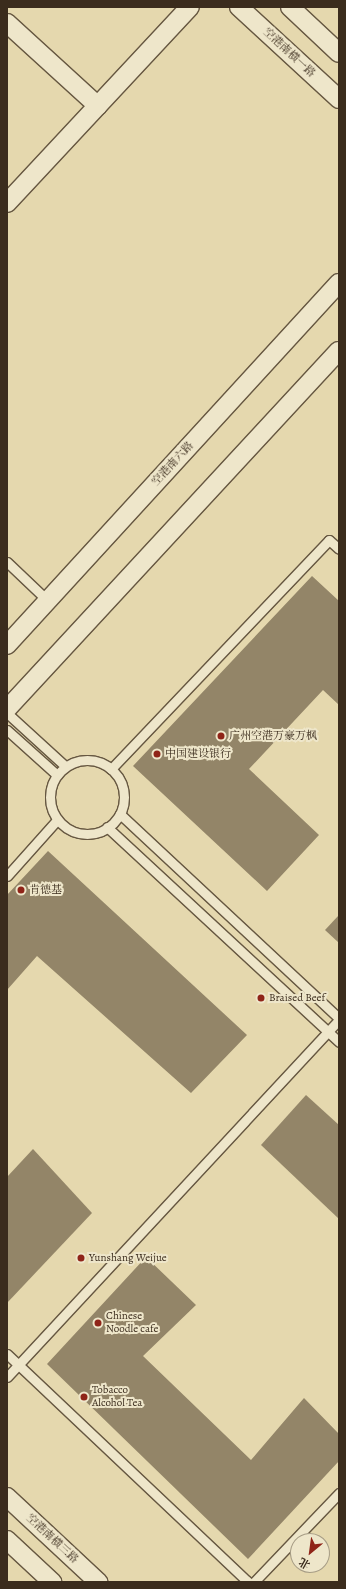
<!DOCTYPE html>
<meta charset="utf-8">
<style>
body{margin:0}
#map{position:relative;width:346px;height:1589px;overflow:hidden;background:#e5d8ae;font-family:Alegreya,"Noto Serif SC",serif}
div>[style]{position:absolute}
.building>*{inset:0;background:#938568}
.roads{filter:drop-shadow(1px 0 #665741) drop-shadow(-1px 0 #665741) drop-shadow(0 1px #665741) drop-shadow(0 -1px #665741)}
.lane>*{height:9px;margin:-4.5px;padding:0 4.5px;transform-origin:4.5px;border-radius:4.5px;background:#eee6ca}
.lane>.ring{margin:-4.5px;padding:0;box-sizing:content-box;background:none;border:9px solid #eee6ca;border-radius:50%}
.street>*{height:18px;margin:-9px;padding:0 9px;transform-origin:9px;border-radius:9px;background:#eee6ca}
.dots>*{width:11px;height:11px;translate:-50% -50%;box-sizing:border-box;border:2px solid #eee6ca;border-radius:50%}
span{translate:-50% -50%;white-space:nowrap;text-align:center;line-height:1.15;-webkit-text-stroke:4px #eee6ca;paint-order:stroke}
.street-label{font-size:11px;color:#3b2c1d}
.poi-label{font-size:11px;color:#3b2c1d}
.left{translate:0 -50%;text-align:left}
.frame{position:absolute;inset:0;border:8px solid #3b2c1d;pointer-events:none}
.north{position:absolute;left:290px;top:1533px;width:40px;height:40px;box-sizing:border-box;background:#eee6ca;border:1px solid #a69c85;border-radius:50%;rotate:209deg;font-size:11px;font-weight:700;line-height:16px;text-align:center;color:#3b2c1d}
.north::after{content:'';display:block;margin:auto;width:14px;height:18px;background:#8f2418;clip-path:polygon(50% 0,100% 100%,50% 72%,0 100%)}
</style>
<div id="map">
<div class="building">
<div style="clip-path:polygon(312px 576px,339px 601px,339px 705px,323px 690px,249px 769px,319px 835px,267px 891px,133px 766px)"></div>
<div style="clip-path:polygon(48px 851px,247px 1035px,191px 1093px,37px 956px,7px 990px,7px 895px)"></div>
<div style="clip-path:polygon(339px 915px,339px 943px,325px 930px)"></div>
<div style="clip-path:polygon(306px 1095px,339px 1125px,339px 1219px,261px 1145px)"></div>
<div style="clip-path:polygon(33px 1149px,92px 1213px,7px 1303px,7px 1177px)"></div>
<div style="clip-path:polygon(146px 1257px,196px 1305px,143px 1356px,251px 1460px,304px 1398px,339px 1434px,339px 1461px,248px 1559px,47px 1364px)"></div>
</div>
<div class="roads">
<div class="lane">
<div style="left:7px;top:562px;width:57px;rotate:43.6deg"></div>
<div style="left:7px;top:713px;width:79px;rotate:42.4deg"></div>
<div style="left:7px;top:730px;width:66px;rotate:41.9deg"></div>
<div class="ring" style="left:50px;top:760px;width:65px;height:65px"></div>
<div style="left:111px;top:769px;width:316px;rotate:-46.4deg"></div>
<div style="left:329px;top:540px;width:13px;rotate:42deg"></div>
<div style="left:120px;top:814px;width:299px;rotate:43deg"></div>
<div style="left:107px;top:827px;width:316px;rotate:42.8deg"></div>
<div style="left:7px;top:876px;width:75px;rotate:-48.2deg"></div>
<div style="left:7px;top:1354px;width:332px;rotate:43.4deg"></div>
<div style="left:7px;top:1377px;width:488px;rotate:-47.1deg"></div>
<div style="left:254px;top:1582px;width:123px;rotate:-46.3deg"></div>
</div>
<div class="street">
<div style="left:239px;top:7px;width:136px;rotate:42.6deg"></div>
<div style="left:290px;top:7px;width:67px;rotate:43.2deg"></div>
<div style="left:7px;top:23px;width:123px;rotate:42.4deg"></div>
<div style="left:7px;top:203px;width:268px;rotate:-47deg"></div>
<div style="left:7px;top:645px;width:491px;rotate:-47.5deg"></div>
<div style="left:7px;top:709px;width:488px;rotate:-47.2deg"></div>
<div style="left:7px;top:1497px;width:125px;rotate:43deg"></div>
<div style="left:7px;top:1540px;width:62px;rotate:43deg"></div>
</div>
</div>
<div class="dots">
<div style="left:221px;top:736px;background:#8f2418"></div>
<div style="left:157px;top:754px;background:#8f2418"></div>
<div style="left:21px;top:890px;background:#8f2418"></div>
<div style="left:261px;top:998px;background:#8f2418"></div>
<div style="left:81px;top:1258px;background:#8f2418"></div>
<div style="left:98px;top:1323px;background:#8f2418"></div>
<div style="left:84px;top:1397px;background:#8f2418"></div>
</div>
<div class="street-label">
<span style="left:289px;top:53px;rotate:43deg">空港南横一路</span>
<span style="left:173px;top:464px;rotate:-47deg">空港南六路</span>
<span style="left:52px;top:1539px;rotate:43deg">空港南横三路</span>
</div>
<div class="poi-label">
<span class="left" style="left:229px;top:736px">广州空港万豪万枫</span>
<span class="left" style="left:165px;top:754px">中国建设银行</span>
<span class="left" style="left:29px;top:890px">肯德基</span>
<span class="left" style="left:269px;top:998px">Braised Beef</span>
<span class="left" style="left:89px;top:1258px">Yunshang Weijue</span>
<span class="left" style="left:106px;top:1323px">Chinese<br>Noodle cafe</span>
<span class="left" style="left:92px;top:1397px">Tobacco<br>Alcohol Tea</span>
</div>
<div class="frame"></div>
<div class="north">北</div>
</div>
